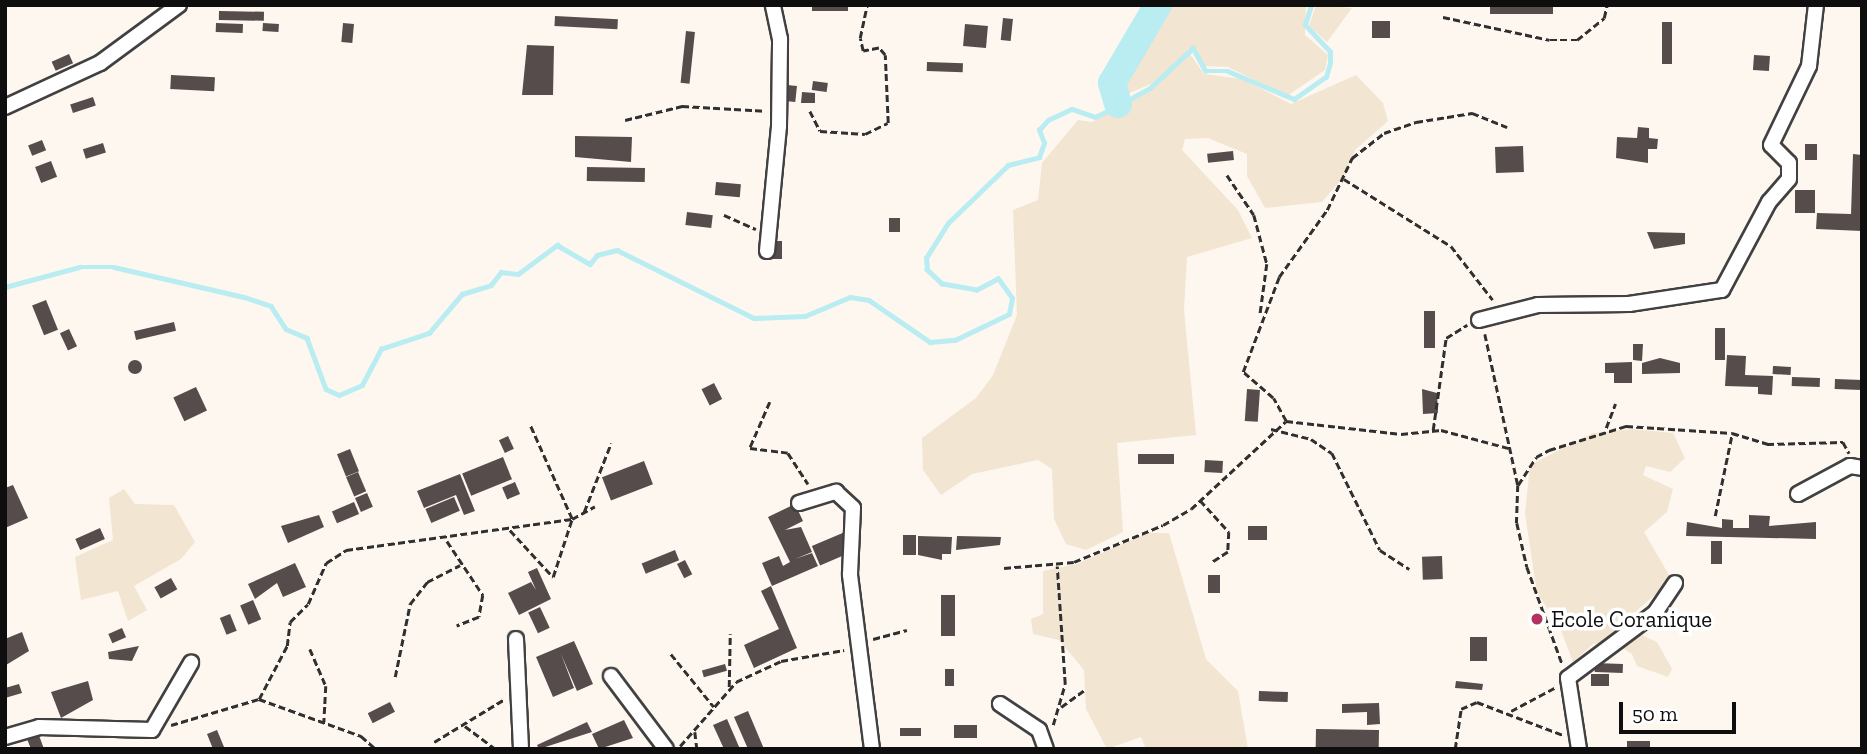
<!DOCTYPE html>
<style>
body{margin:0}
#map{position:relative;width:1867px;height:754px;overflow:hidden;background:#fef7f0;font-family:"Zilla Slab",serif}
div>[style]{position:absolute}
.farmland>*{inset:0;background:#f2e5d2}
.stream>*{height:4.5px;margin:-2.25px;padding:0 2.25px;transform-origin:2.25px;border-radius:2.25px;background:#b9edf1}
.river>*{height:28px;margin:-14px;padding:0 14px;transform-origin:14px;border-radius:14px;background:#b9edf1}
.building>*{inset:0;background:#564c4b;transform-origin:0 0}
.round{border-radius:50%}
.path>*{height:2.5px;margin-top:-1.25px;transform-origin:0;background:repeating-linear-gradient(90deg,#303030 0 7px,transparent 0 10.5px)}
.roads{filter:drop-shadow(2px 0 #414141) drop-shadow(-2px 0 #414141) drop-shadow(0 2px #414141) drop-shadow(0 -2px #414141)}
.street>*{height:14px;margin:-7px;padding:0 7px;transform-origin:7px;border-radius:7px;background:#fff}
.dots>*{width:19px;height:19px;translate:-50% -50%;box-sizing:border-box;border:4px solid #fff;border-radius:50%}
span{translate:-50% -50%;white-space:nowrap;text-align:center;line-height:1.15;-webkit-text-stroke:7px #fff;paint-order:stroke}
.poi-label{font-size:23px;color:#0e0e0e}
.left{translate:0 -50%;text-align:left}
.frame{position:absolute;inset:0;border:7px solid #0e0e0e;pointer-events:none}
.scale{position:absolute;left:1619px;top:702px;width:117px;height:32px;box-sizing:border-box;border:4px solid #0e0e0e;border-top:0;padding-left:9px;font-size:21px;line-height:24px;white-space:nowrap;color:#0e0e0e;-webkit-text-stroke:5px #fff;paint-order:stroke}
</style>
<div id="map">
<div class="farmland">
<div style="clip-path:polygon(1164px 5px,1306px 5px,1305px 35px,1328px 55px,1325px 70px,1287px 96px,1228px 67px,1204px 66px,1195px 46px,1151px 84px,1120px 97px,1116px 87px,1134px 45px)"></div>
<div style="clip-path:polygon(1316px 5px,1352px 8px,1327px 42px,1309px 26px)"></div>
<div style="clip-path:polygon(1190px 54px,1204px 74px,1242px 79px,1291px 104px,1356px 75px,1383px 103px,1388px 121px,1355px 150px,1346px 174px,1322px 202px,1265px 208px,1247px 176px,1247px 154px,1208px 138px,1185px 139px,1182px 150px,1238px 210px,1252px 238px,1187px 257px,1184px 310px,1196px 435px,1117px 443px,1123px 532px,1086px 550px,1066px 544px,1054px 519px,1052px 469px,1038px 460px,972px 474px,941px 495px,923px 470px,922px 438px,976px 398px,993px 375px,1017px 315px,1013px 210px,1038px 200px,1042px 163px,1078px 120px,1092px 122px,1150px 91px)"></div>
<div style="clip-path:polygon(1632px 429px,1673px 433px,1685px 458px,1670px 472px,1646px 466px,1643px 475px,1673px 489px,1667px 512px,1644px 532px,1672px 580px,1620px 625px,1657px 642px,1672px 669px,1668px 677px,1637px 666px,1632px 654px,1613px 642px,1593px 644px,1573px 662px,1559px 625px,1537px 593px,1525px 514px,1530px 465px,1593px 433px)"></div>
<div style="clip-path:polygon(124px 489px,135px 504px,174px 505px,195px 542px,181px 559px,134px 586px,147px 610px,128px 621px,118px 591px,81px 600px,75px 557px,113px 540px,109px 498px)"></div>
<div style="clip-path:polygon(1147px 533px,1169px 533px,1206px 659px,1238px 691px,1248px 749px,1146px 749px,1141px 737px,1107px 749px,1086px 709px,1084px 670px,1059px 640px,1033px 634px,1031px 619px,1043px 614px,1043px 571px,1077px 564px)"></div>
</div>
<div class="stream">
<div style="left:5px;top:287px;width:77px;rotate:-15.1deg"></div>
<div style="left:79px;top:267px;width:35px"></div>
<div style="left:114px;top:267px;width:133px;rotate:13deg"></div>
<div style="left:244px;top:297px;width:28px;rotate:18deg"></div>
<div style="left:271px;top:306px;width:27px;rotate:57deg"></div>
<div style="left:286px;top:329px;width:23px;rotate:23deg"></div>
<div style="left:307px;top:338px;width:54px;rotate:69.6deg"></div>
<div style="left:326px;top:389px;width:14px;rotate:25deg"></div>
<div style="left:339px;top:395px;width:25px;rotate:-23deg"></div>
<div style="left:362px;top:385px;width:41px;rotate:-62.2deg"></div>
<div style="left:381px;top:349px;width:51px;rotate:-18.4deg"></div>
<div style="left:429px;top:333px;width:51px;rotate:-49.8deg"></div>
<div style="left:462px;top:294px;width:30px;rotate:-17deg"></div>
<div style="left:491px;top:285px;width:16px;rotate:-52deg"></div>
<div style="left:501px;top:272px;width:17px;rotate:7deg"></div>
<div style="left:518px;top:274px;width:49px;rotate:-36.6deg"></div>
<div style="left:557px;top:245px;width:38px;rotate:30deg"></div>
<div style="left:590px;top:264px;width:11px;rotate:-52deg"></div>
<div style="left:597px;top:255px;width:21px;rotate:-14deg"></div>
<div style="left:617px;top:250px;width:153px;rotate:26.4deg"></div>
<div style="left:754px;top:318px;width:51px;rotate:-2.2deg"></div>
<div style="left:805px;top:316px;width:49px;rotate:-22.9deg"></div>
<div style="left:850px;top:297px;width:19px;rotate:9deg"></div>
<div style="left:869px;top:300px;width:74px;rotate:34.5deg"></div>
<div style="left:930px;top:342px;width:25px;rotate:-5deg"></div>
<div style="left:955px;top:340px;width:60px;rotate:-25.7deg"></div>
<div style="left:1009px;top:314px;width:16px;rotate:-79deg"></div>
<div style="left:1012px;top:298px;width:24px;rotate:-126deg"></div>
<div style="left:998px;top:279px;width:24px;rotate:152deg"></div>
<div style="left:977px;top:290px;width:36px;rotate:-170deg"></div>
<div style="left:942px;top:284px;width:21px;rotate:-137deg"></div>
<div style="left:927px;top:270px;width:12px;rotate:-95deg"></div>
<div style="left:926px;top:258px;width:41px;rotate:-57.8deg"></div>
<div style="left:948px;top:223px;width:83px;rotate:-44deg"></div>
<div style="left:1008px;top:165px;width:32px;rotate:-14deg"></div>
<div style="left:1039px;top:157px;width:15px;rotate:-70deg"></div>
<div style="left:1044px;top:143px;width:14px;rotate:-111deg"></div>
<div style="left:1039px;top:130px;width:13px;rotate:-48deg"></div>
<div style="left:1048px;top:120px;width:26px;rotate:-25deg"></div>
<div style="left:1072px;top:109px;width:24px;rotate:19deg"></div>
<div style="left:1095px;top:117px;width:14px;rotate:-25deg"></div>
<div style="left:1108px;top:111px;width:48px;rotate:-28.7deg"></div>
<div style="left:1150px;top:88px;width:59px;rotate:-42.9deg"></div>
<div style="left:1193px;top:48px;width:26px;rotate:61deg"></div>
<div style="left:1206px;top:71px;width:22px"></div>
<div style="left:1228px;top:71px;width:72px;rotate:23deg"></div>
<div style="left:1294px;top:99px;width:39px;rotate:-35deg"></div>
<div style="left:1326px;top:77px;width:15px;rotate:-74deg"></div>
<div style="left:1330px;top:63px;width:11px;rotate:-90deg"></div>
<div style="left:1330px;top:52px;width:37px;rotate:-133deg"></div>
<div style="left:1305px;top:25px;width:21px;rotate:-73deg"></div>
</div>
<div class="river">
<div style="left:1118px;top:104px;width:22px;rotate:-106deg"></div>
<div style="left:1112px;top:83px;width:91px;rotate:-59.5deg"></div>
</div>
<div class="building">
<div style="left:812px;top:5px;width:36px;height:6px"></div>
<div style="left:1490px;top:5px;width:63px;height:9px"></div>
<div style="left:219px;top:11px;width:45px;height:9px;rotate:1deg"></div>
<div style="left:555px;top:16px;width:63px;height:10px;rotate:3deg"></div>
<div style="left:1003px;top:18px;width:10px;height:22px;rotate:6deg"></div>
<div style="left:1372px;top:21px;width:18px;height:17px"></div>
<div style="left:1662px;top:22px;width:10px;height:42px"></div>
<div style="left:216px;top:23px;width:27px;height:9px;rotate:2deg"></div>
<div style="left:263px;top:23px;width:16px;height:8px;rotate:4deg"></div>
<div style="left:343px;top:23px;width:11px;height:19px;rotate:5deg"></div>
<div style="left:965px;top:24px;width:23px;height:22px;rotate:5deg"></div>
<div style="left:686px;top:31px;width:9px;height:52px;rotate:6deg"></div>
<div style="clip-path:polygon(527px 45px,554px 46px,553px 95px,522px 95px)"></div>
<div style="left:69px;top:54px;width:10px;height:19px;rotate:66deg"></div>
<div style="left:1754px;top:55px;width:16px;height:15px;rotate:4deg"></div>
<div style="left:927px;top:62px;width:36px;height:9px;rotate:2deg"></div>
<div style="left:171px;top:75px;width:44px;height:14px;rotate:3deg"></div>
<div style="left:813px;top:81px;width:15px;height:9px;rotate:8deg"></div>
<div style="left:787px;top:85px;width:10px;height:16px;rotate:6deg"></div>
<div style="clip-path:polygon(802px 92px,815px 93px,815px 103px,801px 103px)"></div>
<div style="left:93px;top:97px;width:9px;height:24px;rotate:72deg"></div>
<div style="clip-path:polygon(1638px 127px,1649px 128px,1649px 138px,1658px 139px,1657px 149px,1648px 149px,1648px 163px,1616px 158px,1617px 137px,1637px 138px)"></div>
<div style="clip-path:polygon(575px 136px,632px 137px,631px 162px,575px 157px)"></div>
<div style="left:42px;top:140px;width:11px;height:15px;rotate:68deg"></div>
<div style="left:103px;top:143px;width:10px;height:21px;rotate:73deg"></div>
<div style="left:1805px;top:144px;width:12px;height:16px"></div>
<div style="left:1523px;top:146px;width:26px;height:28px;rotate:88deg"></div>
<div style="left:1233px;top:151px;width:9px;height:26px;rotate:84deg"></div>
<div style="clip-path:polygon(1853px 154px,1862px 155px,1862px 231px,1816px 229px,1817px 213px,1851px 214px)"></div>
<div style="left:51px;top:161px;width:17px;height:17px;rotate:69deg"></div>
<div style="left:587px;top:167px;width:58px;height:14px;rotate:1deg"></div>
<div style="left:716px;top:182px;width:25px;height:13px;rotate:5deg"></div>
<div style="left:1795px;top:190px;width:20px;height:23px"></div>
<div style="left:687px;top:212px;width:26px;height:13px;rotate:7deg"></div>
<div style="left:889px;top:218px;width:11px;height:14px"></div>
<div style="clip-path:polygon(1647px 232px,1685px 233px,1685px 244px,1654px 249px)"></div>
<div style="left:772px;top:241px;width:10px;height:18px"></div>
<div style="left:46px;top:300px;width:32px;height:15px;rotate:68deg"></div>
<div style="left:1424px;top:311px;width:11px;height:37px"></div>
<div style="left:174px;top:322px;width:9px;height:41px;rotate:77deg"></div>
<div style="left:1715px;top:328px;width:10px;height:32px"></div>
<div style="left:69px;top:329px;width:19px;height:10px;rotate:65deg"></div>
<div style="clip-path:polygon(1633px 344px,1643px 344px,1642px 361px,1633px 360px)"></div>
<div style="clip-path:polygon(1727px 355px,1746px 356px,1745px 375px,1773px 376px,1772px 395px,1758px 394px,1758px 387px,1725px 386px)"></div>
<div style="clip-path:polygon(1660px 358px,1680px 363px,1680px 373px,1642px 374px,1642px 363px)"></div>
<div class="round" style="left:128px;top:360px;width:14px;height:14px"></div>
<div style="clip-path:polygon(1632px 362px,1632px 383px,1614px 383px,1614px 373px,1605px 373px,1605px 363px)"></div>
<div style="left:1773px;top:366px;width:18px;height:8px;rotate:3deg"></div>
<div style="left:1792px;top:377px;width:28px;height:9px;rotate:2deg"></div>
<div style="left:1835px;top:379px;width:27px;height:10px;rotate:2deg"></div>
<div style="left:714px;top:383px;width:18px;height:14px;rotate:63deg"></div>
<div style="left:196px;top:387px;width:26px;height:25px;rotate:65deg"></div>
<div style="left:1247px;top:389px;width:13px;height:32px;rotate:4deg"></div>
<div style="clip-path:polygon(1422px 389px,1437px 393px,1438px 413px,1423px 414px)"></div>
<div style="left:508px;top:436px;width:14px;height:10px;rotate:65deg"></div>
<div style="left:350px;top:449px;width:24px;height:14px;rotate:68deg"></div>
<div style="left:1138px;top:454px;width:36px;height:10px"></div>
<div style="left:503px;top:457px;width:24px;height:44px;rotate:68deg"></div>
<div style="left:1205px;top:460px;width:18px;height:12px;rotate:3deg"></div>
<div style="left:644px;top:461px;width:25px;height:45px;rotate:69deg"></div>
<div style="left:358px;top:472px;width:21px;height:13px;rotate:67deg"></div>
<div style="clip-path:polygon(460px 474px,475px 511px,464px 515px,456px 495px,424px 508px,417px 491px)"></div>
<div style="left:515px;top:482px;width:13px;height:14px;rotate:67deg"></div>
<div style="clip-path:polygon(13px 485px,28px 518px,5px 528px,5px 488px)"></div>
<div style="left:367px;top:493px;width:15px;height:13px;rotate:67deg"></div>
<div style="left:454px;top:497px;width:15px;height:31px;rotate:67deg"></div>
<div style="left:354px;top:502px;width:13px;height:24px;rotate:67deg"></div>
<div style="clip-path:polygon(795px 504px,803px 521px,785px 530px,801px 527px,812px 552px,795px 559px,812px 553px,818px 566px,772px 586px,762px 563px,779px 556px,783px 566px,790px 562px,768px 517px)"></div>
<div style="clip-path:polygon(319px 515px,324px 527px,288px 543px,281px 526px)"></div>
<div style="clip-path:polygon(1749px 515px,1770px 516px,1769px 526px,1816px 522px,1816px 539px,1686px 536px,1687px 522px,1722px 528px,1722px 519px,1733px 520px,1733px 528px,1749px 528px)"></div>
<div style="left:1248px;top:526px;width:19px;height:14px"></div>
<div style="left:100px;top:528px;width:12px;height:27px;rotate:66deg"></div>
<div style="left:845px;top:532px;width:21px;height:36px;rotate:67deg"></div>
<div style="left:903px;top:535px;width:13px;height:20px"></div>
<div style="clip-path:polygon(918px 536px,952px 537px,951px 554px,942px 554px,942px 560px,918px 555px)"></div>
<div style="clip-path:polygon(957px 536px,1001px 537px,1000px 545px,956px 550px)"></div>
<div style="left:1711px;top:541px;width:11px;height:23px"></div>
<div style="left:675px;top:550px;width:11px;height:36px;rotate:68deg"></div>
<div style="left:1442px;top:556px;width:23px;height:20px;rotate:88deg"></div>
<div style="left:685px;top:560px;width:16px;height:9px;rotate:63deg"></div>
<div style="clip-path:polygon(295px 563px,306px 587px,283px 597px,277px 583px,255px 599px,248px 584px)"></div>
<div style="clip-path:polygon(537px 568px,551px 599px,519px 615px,508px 593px,531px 582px,536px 590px,528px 572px)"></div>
<div style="left:1208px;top:575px;width:12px;height:18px"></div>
<div style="left:171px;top:578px;width:13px;height:19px;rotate:61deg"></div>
<div style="clip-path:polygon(771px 586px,797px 648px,754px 668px,744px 645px,779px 629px,761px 591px)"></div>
<div style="left:941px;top:595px;width:14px;height:41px"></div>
<div style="left:253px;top:600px;width:21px;height:14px;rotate:67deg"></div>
<div style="left:540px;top:607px;width:23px;height:13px;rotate:65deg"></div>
<div style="left:230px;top:614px;width:18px;height:11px;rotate:68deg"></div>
<div style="left:122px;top:628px;width:10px;height:15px;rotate:66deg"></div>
<div style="clip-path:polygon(22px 632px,29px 651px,6px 665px,5px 639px)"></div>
<div style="left:1470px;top:637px;width:17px;height:24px"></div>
<div style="clip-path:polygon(574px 641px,593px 684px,577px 691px,561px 654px,574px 688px,553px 697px,536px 657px)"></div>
<div style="clip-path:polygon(139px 646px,132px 661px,109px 659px,108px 652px)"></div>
<div style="left:1595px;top:663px;width:28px;height:9px;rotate:2deg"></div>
<div style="left:725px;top:664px;width:7px;height:24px;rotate:74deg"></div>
<div style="left:945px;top:669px;width:9px;height:17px"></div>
<div style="left:1591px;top:674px;width:18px;height:12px"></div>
<div style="clip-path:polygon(88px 681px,93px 700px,61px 718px,51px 692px)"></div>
<div style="clip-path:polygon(1456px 681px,1483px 684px,1482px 690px,1455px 688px)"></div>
<div style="clip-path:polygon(19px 684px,22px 693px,5px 698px,5px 688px)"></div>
<div style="left:1259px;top:691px;width:29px;height:10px;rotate:2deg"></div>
<div style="left:390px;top:702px;width:11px;height:25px;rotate:63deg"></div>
<div style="clip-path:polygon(1379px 703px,1380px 724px,1367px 725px,1367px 712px,1342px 713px,1342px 704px)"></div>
<div style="clip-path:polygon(748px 711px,764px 749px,748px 749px,734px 717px)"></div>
<div style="clip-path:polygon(727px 719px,740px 749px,724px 749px,713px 725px)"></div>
<div style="clip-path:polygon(624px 720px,633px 738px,599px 749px,592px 734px)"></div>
<div style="clip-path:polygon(587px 722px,592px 732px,539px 749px,537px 745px)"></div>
<div style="left:954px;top:725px;width:23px;height:13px"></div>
<div style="left:900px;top:728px;width:21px;height:8px"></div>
<div style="left:1316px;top:729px;width:63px;height:20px;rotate:1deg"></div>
<div style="clip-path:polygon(37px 730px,44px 749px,31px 749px,25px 734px)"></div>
<div style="clip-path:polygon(217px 730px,224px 747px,221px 749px,213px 749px,207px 734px)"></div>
<div style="left:1627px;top:741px;width:23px;height:8px"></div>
</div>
<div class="path">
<div style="left:1443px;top:17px;width:109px;rotate:12.1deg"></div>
<div style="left:1550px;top:40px;width:27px"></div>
<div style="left:1577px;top:40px;width:35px;rotate:-39deg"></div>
<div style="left:1604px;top:18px;width:13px;rotate:-77deg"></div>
<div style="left:810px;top:111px;width:22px;rotate:63deg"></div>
<div style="left:820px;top:131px;width:45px;rotate:3.8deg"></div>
<div style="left:865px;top:134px;width:25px;rotate:-26deg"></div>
<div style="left:888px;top:123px;width:68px;rotate:-92.5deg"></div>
<div style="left:885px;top:55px;width:9px;rotate:-131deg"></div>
<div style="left:879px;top:48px;width:16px;rotate:169deg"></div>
<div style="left:863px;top:51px;width:13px;rotate:-103deg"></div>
<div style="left:860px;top:38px;width:34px;rotate:-78deg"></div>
<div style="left:625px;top:120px;width:59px;rotate:-13.8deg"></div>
<div style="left:682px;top:106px;width:84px;rotate:3.4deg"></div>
<div style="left:1227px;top:175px;width:48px;rotate:56deg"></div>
<div style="left:1254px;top:215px;width:51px;rotate:75.1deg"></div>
<div style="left:1267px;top:264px;width:52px;rotate:97.7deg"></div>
<div style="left:1344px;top:179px;width:126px;rotate:32.1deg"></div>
<div style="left:1451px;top:246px;width:68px;rotate:52.1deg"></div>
<div style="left:724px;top:215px;width:35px;rotate:24deg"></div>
<div style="left:1485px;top:334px;width:155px;rotate:77.7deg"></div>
<div style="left:1518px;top:485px;width:38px;rotate:92deg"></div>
<div style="left:1517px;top:523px;width:45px;rotate:77.2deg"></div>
<div style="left:1527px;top:567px;width:102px;rotate:70deg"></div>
<div style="left:770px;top:402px;width:50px;rotate:113.5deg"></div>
<div style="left:750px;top:448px;width:38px;rotate:7deg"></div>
<div style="left:788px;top:453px;width:37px;rotate:57deg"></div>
<div style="left:1286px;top:421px;width:26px;rotate:-119deg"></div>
<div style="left:1273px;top:398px;width:40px;rotate:-139deg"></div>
<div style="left:1243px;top:372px;width:102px;rotate:-69.2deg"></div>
<div style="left:1279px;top:277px;width:82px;rotate:-54.4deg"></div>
<div style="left:1327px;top:210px;width:58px;rotate:-64.3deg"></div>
<div style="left:1352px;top:158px;width:41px;rotate:-38deg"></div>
<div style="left:1384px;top:133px;width:34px;rotate:-19deg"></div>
<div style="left:1416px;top:122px;width:57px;rotate:-9.1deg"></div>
<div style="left:1472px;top:113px;width:38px;rotate:22deg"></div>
<div style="left:1606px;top:428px;width:26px;rotate:-69deg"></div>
<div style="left:1271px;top:429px;width:41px;rotate:14deg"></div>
<div style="left:1311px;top:439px;width:25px;rotate:34deg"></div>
<div style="left:1332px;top:453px;width:108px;rotate:63.7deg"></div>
<div style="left:1380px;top:550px;width:35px;rotate:33deg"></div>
<div style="left:1433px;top:430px;width:93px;rotate:-82deg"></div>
<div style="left:1446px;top:338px;width:25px;rotate:-32deg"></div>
<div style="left:1518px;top:485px;width:33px;rotate:-57deg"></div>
<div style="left:1536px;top:457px;width:15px;rotate:-28deg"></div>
<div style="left:1549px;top:450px;width:81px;rotate:-17.3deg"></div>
<div style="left:1626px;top:426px;width:106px;rotate:3.8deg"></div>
<div style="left:1732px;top:433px;width:37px;rotate:17deg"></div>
<div style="left:1767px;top:444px;width:76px;rotate:-1.5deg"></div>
<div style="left:1843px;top:442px;width:13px;rotate:61deg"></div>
<div style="left:1200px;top:500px;width:43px;rotate:47.8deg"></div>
<div style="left:1229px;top:532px;width:20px;rotate:93deg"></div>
<div style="left:1228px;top:552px;width:20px;rotate:147deg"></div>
<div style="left:584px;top:512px;width:74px;rotate:-68.6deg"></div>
<div style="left:1715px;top:516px;width:84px;rotate:-78.3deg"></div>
<div style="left:510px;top:530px;width:64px;rotate:47.5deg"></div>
<div style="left:553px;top:577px;width:61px;rotate:-71.9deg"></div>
<div style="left:572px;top:519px;width:26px;rotate:-29deg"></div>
<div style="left:447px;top:541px;width:65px;rotate:56.3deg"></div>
<div style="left:483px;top:595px;width:22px;rotate:100deg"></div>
<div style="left:479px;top:617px;width:24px;rotate:158deg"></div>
<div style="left:1004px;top:568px;width:70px;rotate:-4.9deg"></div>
<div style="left:1074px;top:562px;width:96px;rotate:-22.6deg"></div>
<div style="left:1163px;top:525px;width:32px;rotate:-30deg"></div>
<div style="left:1191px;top:509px;width:129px;rotate:-42.8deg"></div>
<div style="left:1286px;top:421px;width:116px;rotate:6.4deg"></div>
<div style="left:1401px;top:434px;width:40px;rotate:-5.7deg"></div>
<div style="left:1441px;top:430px;width:73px;rotate:15deg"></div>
<div style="left:873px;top:639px;width:35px;rotate:-15deg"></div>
<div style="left:310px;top:649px;width:40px;rotate:66.6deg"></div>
<div style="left:326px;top:686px;width:36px;rotate:93deg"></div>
<div style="left:671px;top:654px;width:68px;rotate:50.9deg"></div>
<div style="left:395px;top:677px;width:75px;rotate:-78.4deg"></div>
<div style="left:410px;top:604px;width:28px;rotate:-52deg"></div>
<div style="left:427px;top:582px;width:37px;rotate:-27deg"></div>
<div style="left:729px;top:687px;width:53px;rotate:-88.9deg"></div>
<div style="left:259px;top:699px;width:60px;rotate:-62.2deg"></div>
<div style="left:287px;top:646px;width:24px;rotate:-83deg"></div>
<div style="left:290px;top:622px;width:25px;rotate:-45deg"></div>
<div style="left:308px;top:604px;width:45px;rotate:-66.3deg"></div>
<div style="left:326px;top:563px;width:24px;rotate:-33deg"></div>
<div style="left:346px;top:550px;width:228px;rotate:-7.8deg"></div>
<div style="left:572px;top:519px;width:103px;rotate:-114.1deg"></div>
<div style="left:1061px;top:707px;width:31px;rotate:-36deg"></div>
<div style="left:1511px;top:711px;width:51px;rotate:-28.1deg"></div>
<div style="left:171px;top:725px;width:92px;rotate:-16.5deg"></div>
<div style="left:259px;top:699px;width:109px;rotate:19.9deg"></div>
<div style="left:361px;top:736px;width:20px;rotate:41deg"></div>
<div style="left:1053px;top:725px;width:43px;rotate:-73.7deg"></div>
<div style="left:1065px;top:684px;width:118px;rotate:-93.9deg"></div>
<div style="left:465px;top:726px;width:39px;rotate:37deg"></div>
<div style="left:695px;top:732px;width:17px;rotate:83deg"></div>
<div style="left:434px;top:742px;width:81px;rotate:-31.3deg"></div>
<div style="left:680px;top:746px;width:85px;rotate:-48.8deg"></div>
<div style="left:736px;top:682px;width:50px;rotate:-25deg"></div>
<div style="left:781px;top:661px;width:64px;rotate:-9.9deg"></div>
<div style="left:1455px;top:749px;width:40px;rotate:-81.5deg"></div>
<div style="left:1461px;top:709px;width:17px;rotate:-24deg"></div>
<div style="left:1477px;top:702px;width:92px;rotate:21deg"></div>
</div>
<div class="roads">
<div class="street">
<div style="left:5px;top:107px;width:105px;rotate:-24.9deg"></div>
<div style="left:100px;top:63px;width:98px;rotate:-36.3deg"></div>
<div style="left:767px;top:251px;width:126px;rotate:-84.5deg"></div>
<div style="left:779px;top:126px;width:87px;rotate:-89.3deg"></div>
<div style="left:780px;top:39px;width:35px;rotate:-102deg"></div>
<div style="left:1479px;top:320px;width:61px;rotate:-14.3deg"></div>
<div style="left:1538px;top:305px;width:91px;rotate:-0.6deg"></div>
<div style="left:1629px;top:304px;width:94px;rotate:-8.6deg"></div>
<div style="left:1722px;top:290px;width:100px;rotate:-61.9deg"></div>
<div style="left:1769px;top:202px;width:30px;rotate:-49deg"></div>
<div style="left:1789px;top:179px;width:16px;rotate:-90deg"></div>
<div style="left:1789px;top:163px;width:25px;rotate:-135deg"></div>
<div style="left:1771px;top:145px;width:88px;rotate:-64.3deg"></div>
<div style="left:1809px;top:66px;width:61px;rotate:-83.5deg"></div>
<div style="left:1798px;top:494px;width:59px;rotate:-28.3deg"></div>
<div style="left:1850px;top:466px;width:12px;rotate:9deg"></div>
<div style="left:799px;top:503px;width:39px;rotate:-17deg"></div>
<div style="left:836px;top:492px;width:23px;rotate:43deg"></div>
<div style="left:853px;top:508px;width:67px;rotate:92.6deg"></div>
<div style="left:850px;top:575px;width:175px;rotate:82.8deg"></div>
<div style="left:516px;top:639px;width:110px;rotate:87.4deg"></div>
<div style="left:611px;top:676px;width:91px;rotate:53deg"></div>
<div style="left:1000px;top:704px;width:47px;rotate:33.7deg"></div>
<div style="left:1039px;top:730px;width:20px;rotate:70deg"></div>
<div style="left:5px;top:737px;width:35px;rotate:-16deg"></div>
<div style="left:39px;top:727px;width:113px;rotate:1.5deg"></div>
<div style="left:152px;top:730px;width:78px;rotate:-59.8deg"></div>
<div style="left:1579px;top:749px;width:72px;rotate:-98.8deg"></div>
<div style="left:1568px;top:678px;width:109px;rotate:-36.8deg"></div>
<div style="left:1655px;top:613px;width:36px;rotate:-56deg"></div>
</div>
</div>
<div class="dots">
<div style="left:1537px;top:619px;background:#b23260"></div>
</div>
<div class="poi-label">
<span class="left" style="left:1551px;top:619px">Ecole Coranique</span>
</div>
<div class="frame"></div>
<div class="scale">50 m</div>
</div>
